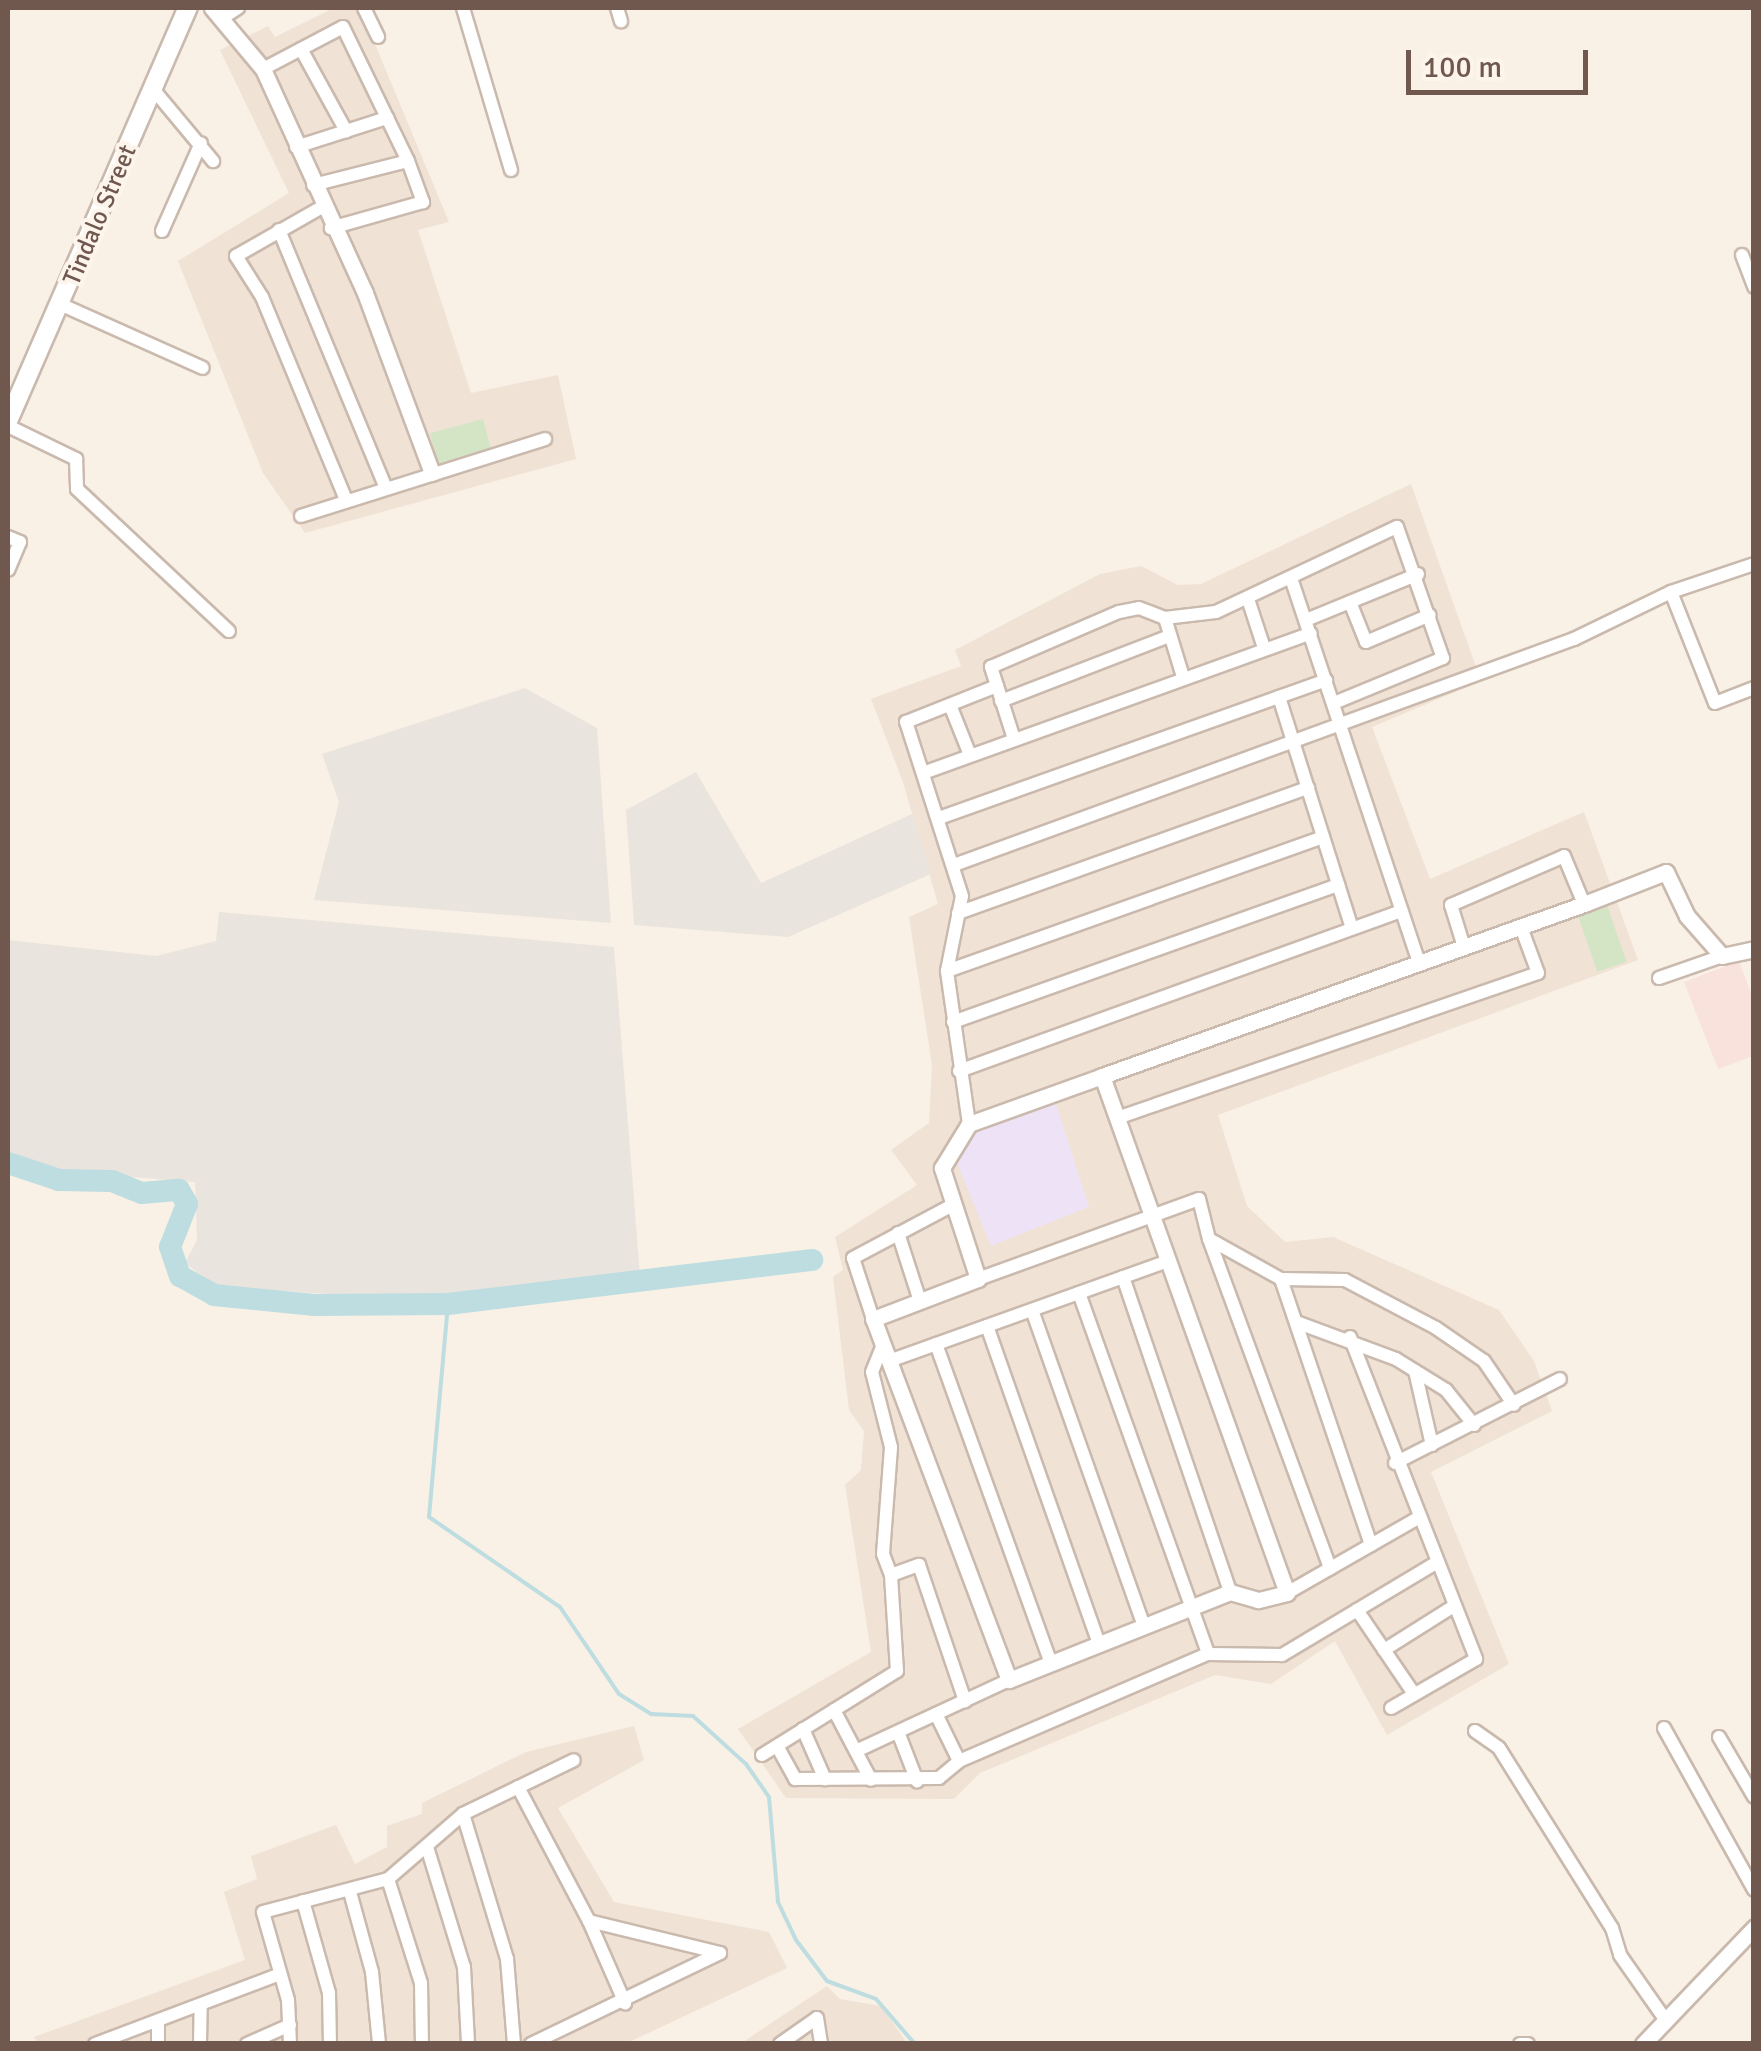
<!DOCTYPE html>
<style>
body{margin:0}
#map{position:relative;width:1761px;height:2051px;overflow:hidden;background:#f9f1e6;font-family:Signika,sans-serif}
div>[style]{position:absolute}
.residential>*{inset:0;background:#f0e2d5}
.commercial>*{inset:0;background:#f8e2db}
.industrial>*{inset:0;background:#eae4df}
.education>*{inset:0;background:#eee3f6}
.green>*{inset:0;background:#d4e5c6;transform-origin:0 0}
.stream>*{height:4px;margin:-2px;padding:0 2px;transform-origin:2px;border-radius:2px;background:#bddde1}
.river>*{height:22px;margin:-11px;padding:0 11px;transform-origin:11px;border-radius:11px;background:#bddde1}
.roads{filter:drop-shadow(2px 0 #cab9ad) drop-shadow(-2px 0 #cab9ad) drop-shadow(0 2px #cab9ad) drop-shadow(0 -2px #cab9ad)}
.minor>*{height:12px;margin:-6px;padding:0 6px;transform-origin:6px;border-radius:6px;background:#fff}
.tertiary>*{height:15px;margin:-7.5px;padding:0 7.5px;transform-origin:7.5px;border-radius:7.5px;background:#fff}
.secondary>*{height:18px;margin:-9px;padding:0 9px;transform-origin:9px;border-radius:9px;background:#fff}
span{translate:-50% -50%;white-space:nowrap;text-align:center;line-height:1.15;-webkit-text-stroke:8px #fdf5ec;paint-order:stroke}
.street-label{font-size:25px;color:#70584e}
.frame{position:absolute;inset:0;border:10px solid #70584e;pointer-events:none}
.scale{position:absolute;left:1406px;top:50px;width:182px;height:45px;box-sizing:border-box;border:5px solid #70584e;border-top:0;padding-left:12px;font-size:30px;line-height:35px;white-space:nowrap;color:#70584e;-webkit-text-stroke:8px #fdf5ec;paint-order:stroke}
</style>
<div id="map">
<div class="residential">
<div style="clip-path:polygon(334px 8px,360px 8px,449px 222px,418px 230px,471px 393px,558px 375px,576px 459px,305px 533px,263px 473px,178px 261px,289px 193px,220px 50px,268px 26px,275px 37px)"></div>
<div style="clip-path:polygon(1411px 484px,1481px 681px,1372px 727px,1430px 879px,1584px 812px,1638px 960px,1218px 1115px,1247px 1206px,1285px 1242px,1333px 1237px,1499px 1310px,1534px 1361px,1552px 1411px,1431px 1472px,1509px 1664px,1387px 1735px,1335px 1641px,1271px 1684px,1215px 1675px,980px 1773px,954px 1799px,786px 1798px,738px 1729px,871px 1652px,845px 1485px,861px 1470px,864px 1431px,849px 1410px,833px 1277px,843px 1270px,835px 1237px,917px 1185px,891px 1150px,929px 1123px,932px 1065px,909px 917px,938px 904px,903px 782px,871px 699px,961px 666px,955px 650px,1100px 574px,1141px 566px,1178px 585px,1201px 584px)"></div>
<div style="clip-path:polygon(634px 1726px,644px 1760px,558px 1808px,614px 1902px,769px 1932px,787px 1968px,627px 2043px,38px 2044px,34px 2037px,245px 1960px,224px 1892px,257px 1879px,251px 1856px,336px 1825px,355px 1864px,387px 1847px,387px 1826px,422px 1814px,422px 1803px,526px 1752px)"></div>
<div style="clip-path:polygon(827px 1986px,840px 1999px,881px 2006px,907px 2043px,740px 2044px)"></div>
</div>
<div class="commercial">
<div style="clip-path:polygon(1739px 961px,1753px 999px,1753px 1056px,1718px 1069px,1684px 982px)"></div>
</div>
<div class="industrial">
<div style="clip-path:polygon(525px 688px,597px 728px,611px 923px,314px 900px,339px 802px,322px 754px)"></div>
<div style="clip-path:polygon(696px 772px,761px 883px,912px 814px,931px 874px,788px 937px,634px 925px,626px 810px)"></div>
<div style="clip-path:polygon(219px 912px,614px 947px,640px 1275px,439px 1302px,215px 1286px,185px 1263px,197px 1240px,195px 1182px,66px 1172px,8px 1154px,8px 940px,156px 956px,216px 941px)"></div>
</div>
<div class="education">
<div style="clip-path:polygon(1054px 1098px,1089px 1207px,991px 1246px,954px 1156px,980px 1125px)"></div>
</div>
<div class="green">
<div style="left:483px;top:419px;width:31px;height:55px;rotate:75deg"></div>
<div style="left:1607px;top:905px;width:60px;height:31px;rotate:71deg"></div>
</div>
<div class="stream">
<div style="left:448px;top:1304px;width:214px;rotate:95.1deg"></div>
<div style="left:429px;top:1517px;width:159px;rotate:34.5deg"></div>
<div style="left:560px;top:1607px;width:105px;rotate:55.9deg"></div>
<div style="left:619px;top:1694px;width:38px;rotate:32deg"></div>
<div style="left:651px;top:1714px;width:42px;rotate:2.7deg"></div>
<div style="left:693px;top:1716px;width:72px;rotate:42.2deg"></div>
<div style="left:746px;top:1764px;width:40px;rotate:55.1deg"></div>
<div style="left:769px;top:1797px;width:105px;rotate:85.1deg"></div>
<div style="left:778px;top:1902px;width:42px;rotate:64.7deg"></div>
<div style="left:796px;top:1940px;width:51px;rotate:52.9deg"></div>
<div style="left:827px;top:1981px;width:52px;rotate:20.2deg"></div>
<div style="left:876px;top:1999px;width:60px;rotate:49.1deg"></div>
</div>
<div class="river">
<div style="left:8px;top:1163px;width:54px;rotate:18.4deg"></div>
<div style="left:59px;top:1180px;width:53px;rotate:1.1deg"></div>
<div style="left:112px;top:1181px;width:32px;rotate:22deg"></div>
<div style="left:142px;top:1193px;width:37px;rotate:-5deg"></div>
<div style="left:179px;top:1190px;width:16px;rotate:60deg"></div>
<div style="left:187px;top:1204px;width:46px;rotate:111.6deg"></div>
<div style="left:170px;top:1247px;width:31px;rotate:71deg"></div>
<div style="left:180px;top:1276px;width:39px;rotate:29deg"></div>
<div style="left:214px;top:1295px;width:101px;rotate:5.7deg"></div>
<div style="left:315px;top:1305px;width:133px;rotate:-0.4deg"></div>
<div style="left:448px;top:1304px;width:367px;rotate:-6.9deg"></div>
</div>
<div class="roads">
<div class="minor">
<div style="left:364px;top:8px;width:32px;rotate:64deg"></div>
<div style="left:463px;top:8px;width:169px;rotate:73.5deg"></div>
<div style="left:617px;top:8px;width:14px;rotate:73deg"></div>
<div style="left:224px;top:17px;width:17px;rotate:-33deg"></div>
<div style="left:301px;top:49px;width:94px;rotate:61.2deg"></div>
<div style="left:263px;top:69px;width:90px;rotate:-27.7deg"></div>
<div style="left:343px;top:27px;width:149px;rotate:64.1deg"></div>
<div style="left:408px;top:161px;width:44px;rotate:69.9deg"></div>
<div style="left:423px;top:202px;width:96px;rotate:164.2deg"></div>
<div style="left:153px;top:89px;width:94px;rotate:50.2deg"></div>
<div style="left:296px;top:147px;width:96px;rotate:-17.7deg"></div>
<div style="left:313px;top:185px;width:98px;rotate:-14.2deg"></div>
<div style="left:322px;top:207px;width:99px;rotate:150.3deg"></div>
<div style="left:236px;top:256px;width:49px;rotate:57.6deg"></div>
<div style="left:262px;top:297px;width:220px;rotate:67.5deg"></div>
<div style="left:279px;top:230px;width:279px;rotate:67.5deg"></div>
<div style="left:162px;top:231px;width:96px;rotate:-66.1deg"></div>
<div style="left:1742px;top:255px;width:34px;rotate:69deg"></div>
<div style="left:62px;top:305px;width:154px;rotate:24.1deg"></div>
<div style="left:8px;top:426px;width:76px;rotate:25.9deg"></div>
<div style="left:76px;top:459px;width:30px;rotate:88deg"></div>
<div style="left:77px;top:489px;width:208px;rotate:43.1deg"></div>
<div style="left:301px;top:516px;width:256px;rotate:-17.5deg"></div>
<div style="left:8px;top:537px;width:13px;rotate:23deg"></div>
<div style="left:20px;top:542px;width:30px;rotate:113deg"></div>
<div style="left:1291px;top:578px;width:406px;rotate:71.6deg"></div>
<div style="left:1671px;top:592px;width:119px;rotate:68.4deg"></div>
<div style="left:1715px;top:703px;width:42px;rotate:-21deg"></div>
<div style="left:1248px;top:599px;width:52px;rotate:71.9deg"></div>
<div style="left:1350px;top:602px;width:43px;rotate:68.2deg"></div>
<div style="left:1366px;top:642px;width:69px;rotate:-22.9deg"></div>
<div style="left:1165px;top:618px;width:51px;rotate:-6.7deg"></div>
<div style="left:1216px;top:612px;width:200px;rotate:-25.2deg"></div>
<div style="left:1397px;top:527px;width:139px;rotate:70.7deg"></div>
<div style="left:1443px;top:658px;width:118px;rotate:157.6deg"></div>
<div style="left:1306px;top:620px;width:121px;rotate:-22.3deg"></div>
<div style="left:1279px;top:697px;width:242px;rotate:72.5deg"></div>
<div style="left:1001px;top:701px;width:178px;rotate:-21.1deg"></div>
<div style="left:950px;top:705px;width:54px;rotate:68.2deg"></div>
<div style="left:1014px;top:739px;width:76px;rotate:-107.7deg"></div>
<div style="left:991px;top:667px;width:139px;rotate:-23.3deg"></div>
<div style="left:1119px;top:612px;width:20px;rotate:-11deg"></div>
<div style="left:1139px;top:608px;width:28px;rotate:21deg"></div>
<div style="left:1165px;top:618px;width:62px;rotate:73deg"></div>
<div style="left:923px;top:773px;width:412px;rotate:-19.8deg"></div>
<div style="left:939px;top:818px;width:411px;rotate:-19.6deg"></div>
<div style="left:954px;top:865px;width:660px;rotate:-20.03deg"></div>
<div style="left:1574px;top:639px;width:108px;rotate:-25.9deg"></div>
<div style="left:1671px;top:592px;width:88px;rotate:-18.6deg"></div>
<div style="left:958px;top:913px;width:372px;rotate:-19.7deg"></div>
<div style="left:1464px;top:947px;width:44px;rotate:-107.2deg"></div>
<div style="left:1451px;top:905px;width:123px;rotate:-23.4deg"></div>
<div style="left:1564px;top:856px;width:52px;rotate:67.4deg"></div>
<div style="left:947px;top:971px;width:399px;rotate:-19.6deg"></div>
<div style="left:1659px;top:978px;width:67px;rotate:-19.2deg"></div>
<div style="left:953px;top:1022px;width:409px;rotate:-19.6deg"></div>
<div style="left:959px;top:1071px;width:470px;rotate:-19.9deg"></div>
<div style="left:1117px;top:1118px;width:445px;rotate:-19deg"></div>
<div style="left:1538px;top:973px;width:49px;rotate:-110.3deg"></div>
<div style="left:969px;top:1124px;width:155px;rotate:-98.2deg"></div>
<div style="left:947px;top:971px;width:76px;rotate:-78.7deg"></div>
<div style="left:962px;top:896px;width:183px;rotate:-107.8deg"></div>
<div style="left:906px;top:722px;width:98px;rotate:-21.6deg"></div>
<div style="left:898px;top:1233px;width:71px;rotate:72.1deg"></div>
<div style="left:1209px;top:1239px;width:351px;rotate:69.8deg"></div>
<div style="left:1123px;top:1277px;width:333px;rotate:71.2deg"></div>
<div style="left:978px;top:1279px;width:235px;rotate:-19.9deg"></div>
<div style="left:1199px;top:1199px;width:41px;rotate:76deg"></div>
<div style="left:1209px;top:1239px;width:82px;rotate:29.1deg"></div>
<div style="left:1281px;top:1279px;width:64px;rotate:0.9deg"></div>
<div style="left:1345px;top:1280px;width:103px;rotate:27.8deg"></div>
<div style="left:1436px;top:1328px;width:58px;rotate:34.5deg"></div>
<div style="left:1484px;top:1361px;width:53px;rotate:55.7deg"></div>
<div style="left:1281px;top:1279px;width:281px;rotate:71.3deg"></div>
<div style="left:1079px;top:1293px;width:383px;rotate:70.3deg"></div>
<div style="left:1032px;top:1310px;width:335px;rotate:70.5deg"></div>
<div style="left:873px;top:1319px;width:64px;rotate:-108.2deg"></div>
<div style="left:853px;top:1258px;width:111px;rotate:-28deg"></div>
<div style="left:1296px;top:1322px;width:107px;rotate:20.3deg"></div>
<div style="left:1396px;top:1359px;width:59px;rotate:31.8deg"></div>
<div style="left:1446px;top:1390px;width:45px;rotate:51.3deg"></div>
<div style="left:987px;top:1326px;width:337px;rotate:70.6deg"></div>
<div style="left:1350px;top:1337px;width:346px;rotate:68.6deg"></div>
<div style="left:1476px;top:1659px;width:98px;rotate:150deg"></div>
<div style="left:936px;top:1344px;width:340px;rotate:70.2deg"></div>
<div style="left:889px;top:1361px;width:296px;rotate:-19.7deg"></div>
<div style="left:1415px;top:1371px;width:76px;rotate:77.1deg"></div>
<div style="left:1395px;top:1463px;width:185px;rotate:-27deg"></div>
<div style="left:891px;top:1575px;width:30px;rotate:-20deg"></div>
<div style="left:919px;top:1565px;width:144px;rotate:71.3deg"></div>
<div style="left:1287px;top:1593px;width:151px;rotate:-29.8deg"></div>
<div style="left:1357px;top:1610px;width:102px;rotate:55.8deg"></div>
<div style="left:1384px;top:1650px;width:83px;rotate:-32.2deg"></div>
<div style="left:834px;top:1710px;width:79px;rotate:62.1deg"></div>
<div style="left:936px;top:1714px;width:52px;rotate:63.9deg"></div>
<div style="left:1664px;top:1728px;width:185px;rotate:60.9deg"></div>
<div style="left:803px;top:1729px;width:55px;rotate:66.3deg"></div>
<div style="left:1475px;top:1731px;width:29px;rotate:35deg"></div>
<div style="left:1499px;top:1748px;width:213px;rotate:57.9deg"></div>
<div style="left:1612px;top:1928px;width:28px;rotate:73deg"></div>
<div style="left:1620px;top:1955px;width:82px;rotate:55deg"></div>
<div style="left:898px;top:1732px;width:53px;rotate:68.8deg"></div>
<div style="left:1719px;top:1737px;width:69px;rotate:59.7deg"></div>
<div style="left:777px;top:1746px;width:38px;rotate:61deg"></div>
<div style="left:795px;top:1779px;width:144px;rotate:-0.4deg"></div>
<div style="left:939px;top:1778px;width:26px;rotate:-40deg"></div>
<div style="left:959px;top:1761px;width:271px;rotate:-23.3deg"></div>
<div style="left:1208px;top:1654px;width:74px;rotate:0.8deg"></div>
<div style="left:1282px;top:1655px;width:179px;rotate:-30.9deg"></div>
<div style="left:856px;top:1751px;width:169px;rotate:-24.9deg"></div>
<div style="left:762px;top:1755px;width:159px;rotate:-31.9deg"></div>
<div style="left:897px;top:1671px;width:96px;rotate:-93.6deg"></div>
<div style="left:891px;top:1575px;width:22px;rotate:-111deg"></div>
<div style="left:883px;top:1554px;width:107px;rotate:-85.7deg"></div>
<div style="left:891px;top:1447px;width:77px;rotate:-104.2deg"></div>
<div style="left:872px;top:1372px;width:29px;rotate:-68deg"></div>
<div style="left:518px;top:1787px;width:152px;rotate:62.1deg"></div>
<div style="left:589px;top:1921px;width:135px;rotate:13.7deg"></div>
<div style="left:720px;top:1953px;width:210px;rotate:154.3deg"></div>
<div style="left:463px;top:1814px;width:152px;rotate:73.1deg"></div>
<div style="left:507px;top:1959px;width:85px;rotate:85.3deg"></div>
<div style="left:427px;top:1847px;width:126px;rotate:72.9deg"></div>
<div style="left:464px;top:1967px;width:77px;rotate:87deg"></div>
<div style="left:388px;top:1879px;width:109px;rotate:72.4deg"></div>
<div style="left:421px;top:1983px;width:61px;rotate:89.1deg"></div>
<div style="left:350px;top:1892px;width:83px;rotate:74.6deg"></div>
<div style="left:372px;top:1972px;width:72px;rotate:84.4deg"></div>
<div style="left:303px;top:1901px;width:96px;rotate:74.2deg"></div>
<div style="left:329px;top:1993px;width:51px;rotate:88.9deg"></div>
<div style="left:589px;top:1921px;width:90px;rotate:66.3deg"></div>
<div style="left:95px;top:2044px;width:198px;rotate:-20.7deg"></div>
<div style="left:158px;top:2044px;width:23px;rotate:-90deg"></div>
<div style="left:200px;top:2044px;width:39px;rotate:-89deg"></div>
<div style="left:247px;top:2044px;width:47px;rotate:-23.8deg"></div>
<div style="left:290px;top:2044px;width:44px;rotate:-92.6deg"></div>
<div style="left:288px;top:2000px;width:91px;rotate:-105.9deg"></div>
<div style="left:263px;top:1912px;width:129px;rotate:-14.8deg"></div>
<div style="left:388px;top:1879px;width:99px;rotate:-40.9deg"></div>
<div style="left:463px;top:1814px;width:123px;rotate:-25.9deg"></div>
<div style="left:780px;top:2044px;width:45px;rotate:-35.1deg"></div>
<div style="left:817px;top:2018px;width:26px;rotate:81deg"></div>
<div style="left:1520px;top:2044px;width:8px"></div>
</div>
<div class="tertiary">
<div style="left:212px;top:8px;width:80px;rotate:50.1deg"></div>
<div style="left:263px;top:69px;width:246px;rotate:65.5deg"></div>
<div style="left:365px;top:293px;width:192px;rotate:69.6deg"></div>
<div style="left:1102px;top:1076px;width:549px;rotate:70.31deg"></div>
<div style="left:1287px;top:1593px;width:30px;rotate:166deg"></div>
<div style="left:1258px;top:1600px;width:29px;rotate:-164deg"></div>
<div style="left:1230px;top:1592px;width:238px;rotate:158.3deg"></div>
<div style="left:1009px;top:1680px;width:386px;rotate:-110.6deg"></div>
<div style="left:873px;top:1319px;width:112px;rotate:-20.9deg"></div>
<div style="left:978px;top:1279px;width:117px;rotate:-108deg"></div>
<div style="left:942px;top:1168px;width:52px;rotate:-58.5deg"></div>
<div style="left:969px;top:1124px;width:141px;rotate:-19.8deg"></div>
<div style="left:1102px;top:1076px;width:512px;rotate:-19.64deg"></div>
<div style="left:1584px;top:904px;width:88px;rotate:-21.3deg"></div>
<div style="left:1666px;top:872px;width:49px;rotate:64.5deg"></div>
<div style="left:1687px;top:916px;width:53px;rotate:48.8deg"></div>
<div style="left:1722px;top:956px;width:33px;rotate:-12deg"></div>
<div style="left:1643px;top:2044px;width:161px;rotate:-46.3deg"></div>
</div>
<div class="secondary">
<div style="left:8px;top:421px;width:451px;rotate:-66.5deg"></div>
</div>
</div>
<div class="street-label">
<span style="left:100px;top:215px;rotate:-67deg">Tindalo Street</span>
</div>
<div class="frame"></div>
<div class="scale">100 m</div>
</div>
